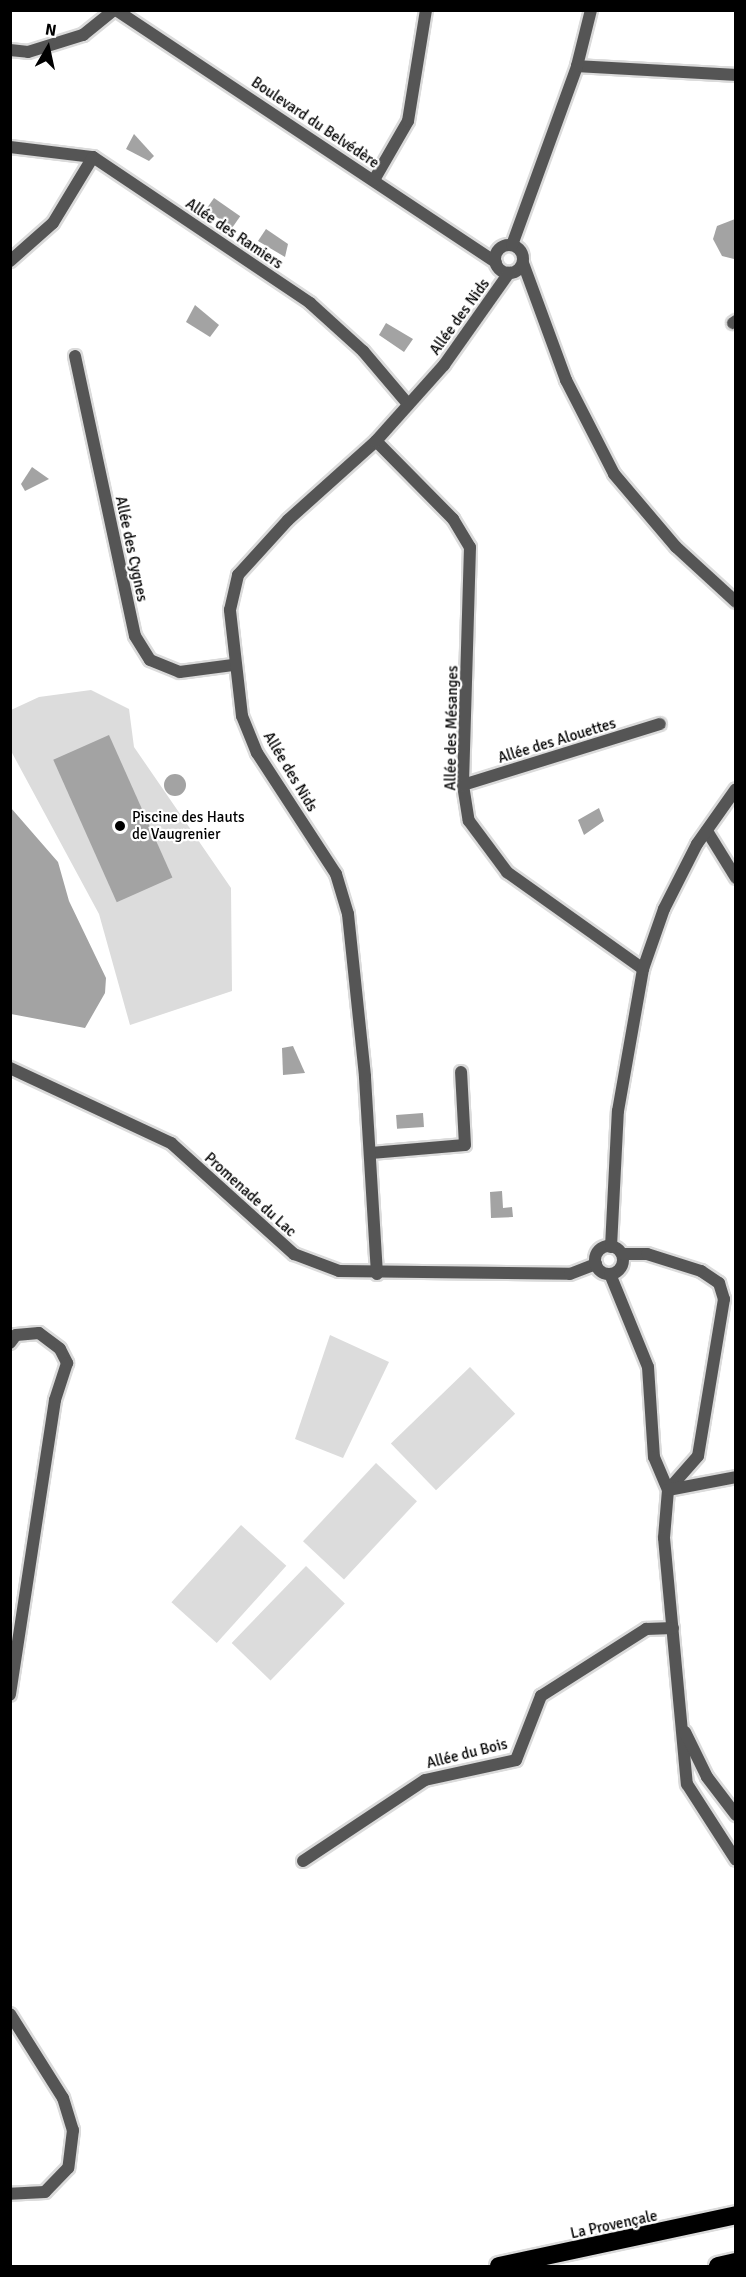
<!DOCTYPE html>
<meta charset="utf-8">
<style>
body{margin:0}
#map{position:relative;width:746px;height:2277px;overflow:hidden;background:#fff;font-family:Signika,sans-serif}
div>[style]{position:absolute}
.green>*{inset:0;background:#dcdcdc;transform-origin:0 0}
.water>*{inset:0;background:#a3a3a3;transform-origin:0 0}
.round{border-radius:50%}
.roads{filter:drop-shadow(2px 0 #dbdbdb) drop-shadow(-2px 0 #dbdbdb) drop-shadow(0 2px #dbdbdb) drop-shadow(0 -2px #dbdbdb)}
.street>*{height:12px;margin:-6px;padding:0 6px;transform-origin:6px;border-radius:6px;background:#555}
.street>.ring{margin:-6px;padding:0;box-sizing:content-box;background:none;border:12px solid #555;border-radius:50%}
.highway>*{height:18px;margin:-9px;padding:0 9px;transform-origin:9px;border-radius:9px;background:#000}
.dots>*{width:16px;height:16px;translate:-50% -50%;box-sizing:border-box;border:3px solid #fff;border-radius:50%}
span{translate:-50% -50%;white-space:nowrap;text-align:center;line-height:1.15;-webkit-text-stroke:4.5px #fff;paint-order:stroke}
.street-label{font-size:15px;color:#000}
.poi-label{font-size:15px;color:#000}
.left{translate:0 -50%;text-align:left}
.frame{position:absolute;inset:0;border:12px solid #000;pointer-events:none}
.north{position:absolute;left:18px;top:18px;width:60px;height:60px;-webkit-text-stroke:4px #fff;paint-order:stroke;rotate:9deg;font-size:16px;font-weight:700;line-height:24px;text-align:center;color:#000}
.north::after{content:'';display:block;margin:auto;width:21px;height:27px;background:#000;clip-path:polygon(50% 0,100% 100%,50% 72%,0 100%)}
</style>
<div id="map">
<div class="green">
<div style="clip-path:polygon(91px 690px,129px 709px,134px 747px,231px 888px,232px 991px,130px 1025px,99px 914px,11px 751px,11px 710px,39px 697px)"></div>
<div style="clip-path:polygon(330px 1335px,389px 1362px,343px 1458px,295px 1439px)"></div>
<div style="left:470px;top:1367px;width:65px;height:110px;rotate:46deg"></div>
<div style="left:376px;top:1463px;width:56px;height:107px;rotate:43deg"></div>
<div style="left:241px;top:1525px;width:61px;height:104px;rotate:42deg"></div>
<div style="left:306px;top:1566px;width:54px;height:107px;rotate:44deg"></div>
</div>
<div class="water">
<div style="clip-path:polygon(134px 134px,154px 156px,149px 161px,126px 149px)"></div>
<div style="left:214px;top:198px;width:32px;height:14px;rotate:35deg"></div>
<div style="clip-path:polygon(735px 219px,736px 259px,734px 259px,722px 256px,713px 239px,717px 226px)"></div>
<div style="clip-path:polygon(266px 229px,288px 244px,285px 257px,258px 241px)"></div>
<div style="clip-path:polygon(195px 305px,219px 325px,210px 337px,186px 322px)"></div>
<div style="clip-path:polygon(386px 323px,413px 339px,404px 352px,379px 335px)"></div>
<div style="clip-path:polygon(32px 467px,49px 479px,25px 491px,21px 484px)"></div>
<div style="left:109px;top:735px;width:156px;height:61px;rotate:66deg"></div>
<div class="round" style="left:164px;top:774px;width:22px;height:22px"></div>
<div style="clip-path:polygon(11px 808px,58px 862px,69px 901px,106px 978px,105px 993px,85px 1028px,11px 1014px)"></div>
<div style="clip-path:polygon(599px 808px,604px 821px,584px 835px,578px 820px)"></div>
<div style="clip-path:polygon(293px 1046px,305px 1073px,283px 1075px,282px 1048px)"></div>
<div style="left:423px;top:1113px;width:14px;height:27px;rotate:86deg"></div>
<div style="clip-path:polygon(502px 1191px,503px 1208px,512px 1207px,513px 1217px,491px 1218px,490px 1192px)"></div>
</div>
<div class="roads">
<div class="street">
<div style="left:116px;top:10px;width:456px;rotate:33.6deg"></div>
<div style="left:10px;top:50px;width:18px;rotate:6deg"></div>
<div style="left:28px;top:52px;width:58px;rotate:-17.2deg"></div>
<div style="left:83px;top:35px;width:40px;rotate:-39deg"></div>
<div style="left:577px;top:66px;width:159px;rotate:3.2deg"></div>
<div style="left:10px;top:147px;width:84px;rotate:6.9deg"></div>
<div style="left:93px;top:157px;width:262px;rotate:33.9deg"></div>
<div style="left:310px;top:303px;width:72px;rotate:42.2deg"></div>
<div style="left:363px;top:351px;width:70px;rotate:49.7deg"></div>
<div style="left:374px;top:180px;width:68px;rotate:-60deg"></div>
<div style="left:408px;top:121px;width:112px;rotate:-80.8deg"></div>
<div class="ring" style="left:495px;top:245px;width:16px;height:16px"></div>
<div style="left:512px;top:245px;width:190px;rotate:-70deg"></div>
<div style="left:577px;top:66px;width:58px;rotate:-76deg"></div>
<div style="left:10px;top:261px;width:57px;rotate:-41.5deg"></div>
<div style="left:53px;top:223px;width:77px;rotate:-58.8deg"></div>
<div style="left:523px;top:263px;width:125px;rotate:69.8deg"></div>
<div style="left:566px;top:380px;width:106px;rotate:62.9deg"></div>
<div style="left:614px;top:474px;width:96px;rotate:49.7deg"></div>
<div style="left:676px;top:547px;width:81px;rotate:42.5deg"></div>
<div style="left:733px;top:323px;width:4px;rotate:-34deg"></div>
<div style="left:75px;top:356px;width:286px;rotate:77.9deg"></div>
<div style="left:135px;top:636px;width:28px;rotate:58deg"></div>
<div style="left:150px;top:660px;width:32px;rotate:22deg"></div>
<div style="left:180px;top:672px;width:53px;rotate:-7.5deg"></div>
<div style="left:376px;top:441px;width:110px;rotate:45.4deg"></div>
<div style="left:453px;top:519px;width:33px;rotate:59deg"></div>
<div style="left:470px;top:547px;width:238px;rotate:91.7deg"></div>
<div style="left:463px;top:785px;width:36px;rotate:81deg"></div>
<div style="left:469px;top:821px;width:64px;rotate:53.3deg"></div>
<div style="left:507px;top:872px;width:167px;rotate:35.5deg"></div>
<div style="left:463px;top:785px;width:206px;rotate:-17.2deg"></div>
<div style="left:707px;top:831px;width:55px;rotate:58.3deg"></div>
<div style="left:10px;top:1068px;width:178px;rotate:25deg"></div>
<div style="left:171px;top:1143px;width:166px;rotate:42.1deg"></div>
<div style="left:294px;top:1254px;width:48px;rotate:20.7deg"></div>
<div style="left:339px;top:1271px;width:231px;rotate:0.7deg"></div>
<div style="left:570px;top:1274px;width:28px;rotate:-21deg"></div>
<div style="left:371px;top:1153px;width:94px;rotate:-4.9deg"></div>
<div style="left:465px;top:1145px;width:73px;rotate:-93.1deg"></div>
<div class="ring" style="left:595px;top:1246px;width:16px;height:16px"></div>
<div style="left:611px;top:1247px;width:136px;rotate:-87.1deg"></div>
<div style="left:618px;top:1111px;width:144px;rotate:-80deg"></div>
<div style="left:643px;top:969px;width:64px;rotate:-70.7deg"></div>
<div style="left:664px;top:909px;width:73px;rotate:-63.1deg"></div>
<div style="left:697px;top:844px;width:67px;rotate:-54.7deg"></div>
<div style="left:622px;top:1254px;width:25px"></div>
<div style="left:647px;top:1254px;width:57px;rotate:17.5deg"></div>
<div style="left:701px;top:1271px;width:22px;rotate:34deg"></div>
<div style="left:719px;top:1283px;width:17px;rotate:73deg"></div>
<div style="left:724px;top:1299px;width:159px;rotate:99.4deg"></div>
<div style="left:698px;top:1456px;width:45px;rotate:131.4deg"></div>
<div style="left:377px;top:1274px;width:198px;rotate:-93.5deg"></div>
<div style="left:365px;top:1076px;width:163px;rotate:-96deg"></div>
<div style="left:348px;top:914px;width:42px;rotate:-106.7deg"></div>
<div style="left:336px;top:874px;width:145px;rotate:-123.1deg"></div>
<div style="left:257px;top:753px;width:40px;rotate:-112deg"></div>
<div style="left:242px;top:716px;width:107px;rotate:-96.5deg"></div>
<div style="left:230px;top:610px;width:36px;rotate:-77deg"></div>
<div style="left:238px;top:575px;width:74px;rotate:-47.7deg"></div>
<div style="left:288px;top:520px;width:118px;rotate:-41.9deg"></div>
<div style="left:376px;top:441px;width:102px;rotate:-48.2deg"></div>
<div style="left:444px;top:365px;width:113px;rotate:-54.8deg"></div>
<div style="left:610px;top:1274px;width:100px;rotate:67.8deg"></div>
<div style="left:648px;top:1367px;width:90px;rotate:86.2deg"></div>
<div style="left:654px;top:1457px;width:36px;rotate:67deg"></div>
<div style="left:668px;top:1490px;width:48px;rotate:94.8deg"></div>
<div style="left:664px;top:1538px;width:247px;rotate:84.7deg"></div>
<div style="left:687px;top:1784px;width:90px;rotate:57.2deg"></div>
<div style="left:10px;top:1343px;width:10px;rotate:-53deg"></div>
<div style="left:16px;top:1335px;width:23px;rotate:-5deg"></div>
<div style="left:39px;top:1333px;width:26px;rotate:37deg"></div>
<div style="left:60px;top:1349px;width:16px;rotate:63deg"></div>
<div style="left:67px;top:1363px;width:39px;rotate:108deg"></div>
<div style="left:55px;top:1400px;width:298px;rotate:98.7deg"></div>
<div style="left:668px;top:1490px;width:69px;rotate:-10.8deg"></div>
<div style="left:685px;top:1732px;width:50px;rotate:63.9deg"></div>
<div style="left:707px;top:1777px;width:48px;rotate:52.7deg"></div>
<div style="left:303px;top:1861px;width:146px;rotate:-33.6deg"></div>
<div style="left:425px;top:1780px;width:93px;rotate:-12.4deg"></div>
<div style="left:516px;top:1760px;width:69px;rotate:-68.7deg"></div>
<div style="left:541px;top:1696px;width:125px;rotate:-32.5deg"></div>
<div style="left:646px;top:1629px;width:27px;rotate:-2deg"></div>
<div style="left:10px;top:2014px;width:99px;rotate:57.8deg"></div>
<div style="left:63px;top:2098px;width:34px;rotate:73deg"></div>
<div style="left:73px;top:2130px;width:38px;rotate:97deg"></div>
<div style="left:68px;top:2168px;width:33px;rotate:134deg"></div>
<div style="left:45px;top:2192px;width:35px;rotate:177deg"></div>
</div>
<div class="highway">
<div style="left:499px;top:2266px;width:242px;rotate:-12.1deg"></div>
<div style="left:718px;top:2266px;width:18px;rotate:-13deg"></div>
</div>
</div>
<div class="dots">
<div style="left:120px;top:826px;background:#000"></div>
</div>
<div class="street-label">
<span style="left:315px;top:123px;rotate:34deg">Boulevard du Belvédère</span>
<span style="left:234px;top:234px;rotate:34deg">Allée des Ramiers</span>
<span style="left:460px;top:317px;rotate:-54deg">Allée des Nids</span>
<span style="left:131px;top:549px;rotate:78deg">Allée des Cygnes</span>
<span style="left:452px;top:728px;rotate:-89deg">Allée des Mésanges</span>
<span style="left:557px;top:741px;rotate:-17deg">Allée des Alouettes</span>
<span style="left:290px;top:772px;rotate:59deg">Allée des Nids</span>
<span style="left:250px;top:1195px;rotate:42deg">Promenade du Lac</span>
<span style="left:467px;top:1754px;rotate:-14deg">Allée du Bois</span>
<span style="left:614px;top:2225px;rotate:-12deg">La Provençale</span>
</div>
<div class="poi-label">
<span class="left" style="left:132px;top:826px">Piscine des Hauts<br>de Vaugrenier</span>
</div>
<div class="frame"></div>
<div class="north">N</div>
</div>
